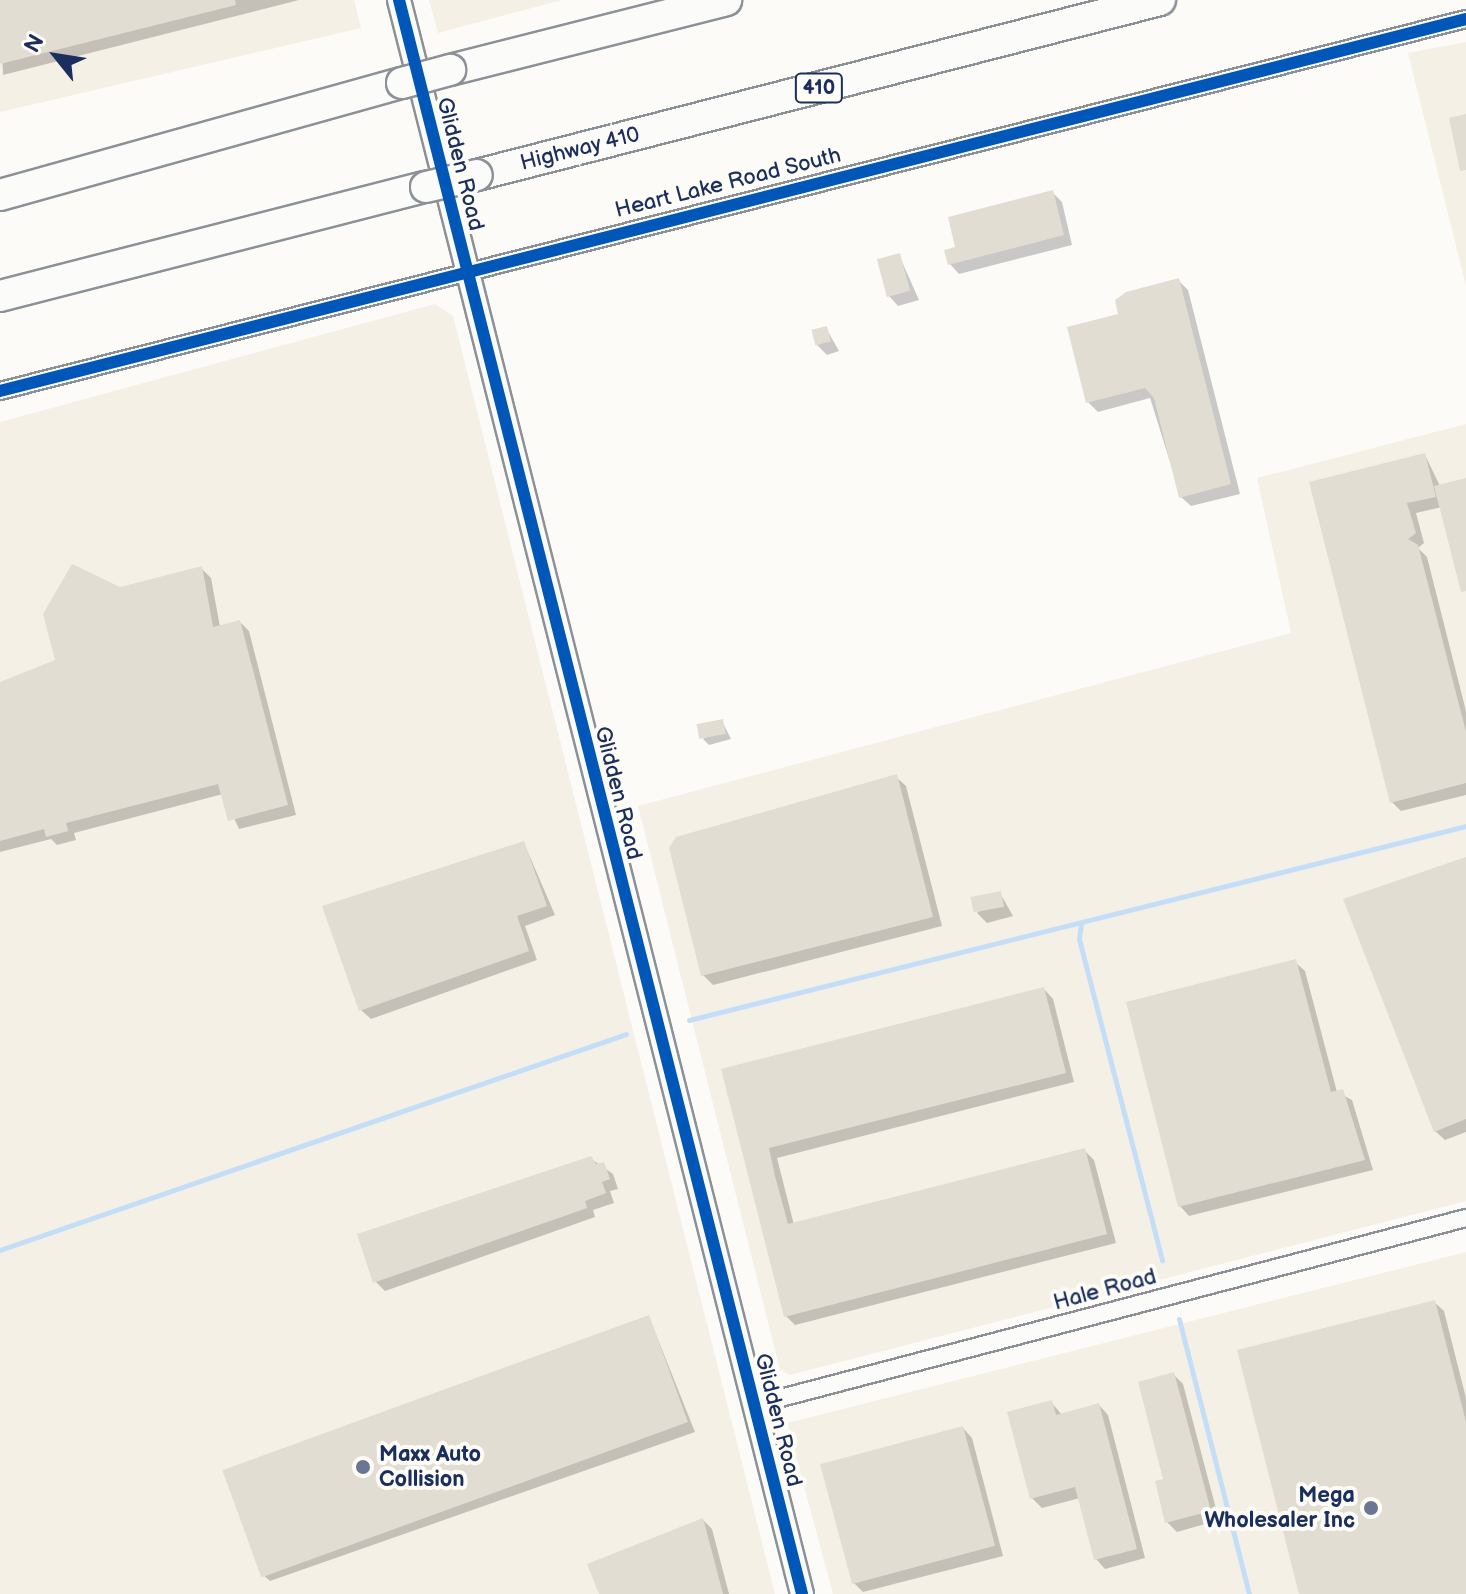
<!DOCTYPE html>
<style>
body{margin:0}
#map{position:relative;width:1466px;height:1594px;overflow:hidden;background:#fcfbf8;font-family:"Balsamiq Sans",sans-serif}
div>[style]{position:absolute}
.built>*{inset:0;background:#f5f0e6}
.shadow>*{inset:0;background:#0003}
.stream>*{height:5px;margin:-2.5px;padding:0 2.5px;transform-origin:2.5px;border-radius:2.5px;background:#c5def7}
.building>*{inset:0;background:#e2ddd3;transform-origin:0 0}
.roads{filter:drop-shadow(2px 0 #8c9097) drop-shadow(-2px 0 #8c9097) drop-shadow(0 2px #8c9097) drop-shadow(0 -2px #8c9097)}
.minor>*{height:16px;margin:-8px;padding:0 8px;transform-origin:8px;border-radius:8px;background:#fbfbf9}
.tertiary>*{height:22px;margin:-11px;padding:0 11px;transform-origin:11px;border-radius:11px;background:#fbfbf9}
.motorway>*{height:30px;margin:-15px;padding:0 15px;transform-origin:15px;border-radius:15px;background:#fbfbf9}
.bridges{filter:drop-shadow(2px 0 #8c9097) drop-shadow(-2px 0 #8c9097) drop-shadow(0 2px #8c9097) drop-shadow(0 -2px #8c9097)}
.motorway-bridge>*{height:30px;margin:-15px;padding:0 15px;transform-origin:15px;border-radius:15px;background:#fbfbf9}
.cycleway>*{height:12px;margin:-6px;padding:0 6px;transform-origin:6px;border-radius:6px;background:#0057b8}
.dots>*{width:22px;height:22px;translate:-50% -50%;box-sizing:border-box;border:4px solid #fdfcf7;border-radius:50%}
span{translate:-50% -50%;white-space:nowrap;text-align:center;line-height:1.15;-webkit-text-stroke:8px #fdfcf7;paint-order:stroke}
.shield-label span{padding:2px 6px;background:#fdfcf7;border:2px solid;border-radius:6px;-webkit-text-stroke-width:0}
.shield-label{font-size:20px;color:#1b2f5e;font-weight:700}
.street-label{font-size:22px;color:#1b2f5e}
.poi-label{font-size:22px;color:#1b2f5e;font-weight:700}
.left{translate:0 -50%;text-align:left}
.right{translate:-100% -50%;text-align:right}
.north{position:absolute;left:16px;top:16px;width:80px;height:80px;-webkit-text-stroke:6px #fdfcf7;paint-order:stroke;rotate:300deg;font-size:22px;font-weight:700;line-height:32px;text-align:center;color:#1b2f5e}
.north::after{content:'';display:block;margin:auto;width:28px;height:36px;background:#1b2f5e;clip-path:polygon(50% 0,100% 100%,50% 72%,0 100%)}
</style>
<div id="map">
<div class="built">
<div style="clip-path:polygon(0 0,354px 0,361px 28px,0 112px)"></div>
<div style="clip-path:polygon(429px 0,562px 0,438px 33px)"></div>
<div style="clip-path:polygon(1466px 42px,1466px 286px,1408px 53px)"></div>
<div style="clip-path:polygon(435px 304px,453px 316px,775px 1594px,0 1594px,0 422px)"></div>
<div style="clip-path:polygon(1466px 424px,1466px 1201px,790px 1375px,780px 1370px,638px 806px,1291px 633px,1257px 478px)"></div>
<div style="clip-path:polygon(1466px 1252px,1466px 1594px,833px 1594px,787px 1423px)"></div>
</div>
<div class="shadow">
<div style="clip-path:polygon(0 0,299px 0,3px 75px)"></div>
<div style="clip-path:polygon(1052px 192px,1062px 202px,1072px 245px,959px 274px,950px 264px,958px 249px)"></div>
<div style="clip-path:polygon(899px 255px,919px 300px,898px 306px,889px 296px)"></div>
<div style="clip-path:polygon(1178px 280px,1188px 290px,1240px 494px,1191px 506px,1181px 497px,1150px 398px,1098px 412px,1088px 402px)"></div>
<div style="clip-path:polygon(826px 328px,839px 351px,827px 355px,817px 345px)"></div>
<div style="clip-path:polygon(1425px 455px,1440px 486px,1466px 480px,1466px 580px,1442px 507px,1416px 513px,1424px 543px,1418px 548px,1427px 557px,1466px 711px,1466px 795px,1401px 811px,1392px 802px,1311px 484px)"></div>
<div style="clip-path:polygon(201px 568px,211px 578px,220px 627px,240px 622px,249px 631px,296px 815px,239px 829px,223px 794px,74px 833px,76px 840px,57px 845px,51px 839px,0 852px,0 684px,57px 661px,120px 589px)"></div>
<div style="clip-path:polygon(722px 721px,731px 739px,709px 745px,703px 739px)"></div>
<div style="clip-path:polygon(896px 777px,906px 786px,942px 926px,713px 985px,703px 975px)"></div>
<div style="clip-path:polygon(524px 843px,555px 915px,525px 926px,537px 960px,371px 1019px,361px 1010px)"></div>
<div style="clip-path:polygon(1466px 859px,1466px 1132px,1445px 1140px,1435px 1131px)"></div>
<div style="clip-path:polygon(1000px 893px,1013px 916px,987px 923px,977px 913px)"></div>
<div style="clip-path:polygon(1295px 962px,1305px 971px,1337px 1092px,1352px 1100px,1373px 1170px,1189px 1216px,1180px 1206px)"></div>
<div style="clip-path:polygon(1044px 989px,1053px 999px,1074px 1082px,777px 1158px,794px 1225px,1085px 1151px,1094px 1160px,1116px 1243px,795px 1325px,786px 1316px,723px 1070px)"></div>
<div style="clip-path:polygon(590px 1158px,613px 1174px,618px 1189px,610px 1191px,614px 1203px,593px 1210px,595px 1217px,385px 1291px,375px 1281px)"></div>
<div style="clip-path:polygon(1434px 1302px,1444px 1311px,1466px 1398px,1466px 1594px,1301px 1594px)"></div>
<div style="clip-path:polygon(649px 1317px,695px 1432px,270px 1581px,260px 1572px)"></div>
<div style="clip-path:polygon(1174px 1375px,1183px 1384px,1219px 1520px,1177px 1532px,1167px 1522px,1166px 1480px)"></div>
<div style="clip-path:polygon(1051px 1402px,1062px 1415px,1099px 1405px,1108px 1415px,1145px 1558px,1105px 1569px,1096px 1559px,1080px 1498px,1042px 1508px,1032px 1498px)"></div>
<div style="clip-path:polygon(963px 1428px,972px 1438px,1003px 1556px,863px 1592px,853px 1582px)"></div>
<div style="clip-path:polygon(703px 1520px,712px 1529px,729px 1594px,601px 1594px)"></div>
</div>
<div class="stream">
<div style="left:1081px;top:923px;width:16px;rotate:97deg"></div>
<div style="left:1079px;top:939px;width:332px;rotate:75.5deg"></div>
<div style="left:689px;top:1020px;width:801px;rotate:-14.02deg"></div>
<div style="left:0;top:1250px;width:662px;rotate:-19.04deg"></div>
<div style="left:1179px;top:1319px;width:284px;rotate:75.7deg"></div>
</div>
<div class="building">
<div style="clip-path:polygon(0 0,235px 0,236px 5px,0 64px)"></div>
<div style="clip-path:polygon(1466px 114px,1466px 170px,1460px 171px,1449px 118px)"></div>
<div style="clip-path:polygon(1053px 190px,1064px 235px,948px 265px,944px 250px,955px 247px,948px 217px)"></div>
<div style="left:900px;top:253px;width:39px;height:24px;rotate:75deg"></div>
<div style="clip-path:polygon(1179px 278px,1231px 484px,1179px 498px,1154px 398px,1145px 388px,1086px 403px,1067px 327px,1118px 314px,1115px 300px,1126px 292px)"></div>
<div style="left:827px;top:326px;width:16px;height:16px;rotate:76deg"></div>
<div style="clip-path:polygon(1425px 453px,1436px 497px,1407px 503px,1416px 533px,1408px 539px,1418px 545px,1466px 732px,1466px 783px,1390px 803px,1309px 482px)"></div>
<div style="clip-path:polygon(1466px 478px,1466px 591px,1461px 592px,1434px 486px)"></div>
<div style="clip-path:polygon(72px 564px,120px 587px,202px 566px,213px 627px,240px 620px,288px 805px,228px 821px,218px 784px,66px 823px,68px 831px,46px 837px,44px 829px,0 841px,0 682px,55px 660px,43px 614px)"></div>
<div style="left:723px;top:719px;width:15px;height:27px;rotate:79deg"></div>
<div style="clip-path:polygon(897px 774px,933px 917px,701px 976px,669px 848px,676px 837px)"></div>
<div style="clip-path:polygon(524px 841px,547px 906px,517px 916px,529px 951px,359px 1011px,322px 906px)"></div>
<div style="clip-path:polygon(1466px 857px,1466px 1119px,1434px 1132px,1343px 899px)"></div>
<div style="left:1001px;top:891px;width:16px;height:31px;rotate:79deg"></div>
<div style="clip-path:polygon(1296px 959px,1331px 1092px,1343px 1089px,1365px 1160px,1178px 1207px,1126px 1002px)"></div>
<div style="clip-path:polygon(1044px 987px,1066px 1073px,769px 1148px,775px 1176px,788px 1224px,1085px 1148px,1107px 1234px,784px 1317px,721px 1069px)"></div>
<div style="clip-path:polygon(591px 1156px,596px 1164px,604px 1162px,610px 1179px,602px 1182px,606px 1193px,585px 1201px,587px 1208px,373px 1283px,357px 1234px)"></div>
<div style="clip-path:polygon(1435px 1300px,1466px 1422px,1466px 1594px,1299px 1594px,1237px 1350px)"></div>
<div style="left:649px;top:1315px;width:114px;height:454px;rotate:70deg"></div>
<div style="clip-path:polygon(1174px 1372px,1211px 1511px,1165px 1523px,1155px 1481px,1163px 1479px,1138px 1382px)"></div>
<div style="clip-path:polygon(1052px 1400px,1056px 1415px,1099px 1403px,1137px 1549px,1094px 1560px,1075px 1487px,1030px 1499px,1007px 1412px)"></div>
<div style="left:963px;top:1426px;width:124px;height:148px;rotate:75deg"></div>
<div style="clip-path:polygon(703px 1518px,723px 1594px,599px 1594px,587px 1564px)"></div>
</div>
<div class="roads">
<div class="minor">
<div style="left:0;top:391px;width:1512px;rotate:-14.24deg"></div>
<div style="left:754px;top:1405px;width:736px;rotate:-14.72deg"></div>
</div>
<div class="tertiary">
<div style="left:399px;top:0;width:1644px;rotate:75.81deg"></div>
</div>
<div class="motorway">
<div style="left:450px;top:70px;width:285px;rotate:-14.2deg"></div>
<div style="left:477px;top:175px;width:705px;rotate:-14.37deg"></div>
<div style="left:0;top:195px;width:417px;rotate:-15.6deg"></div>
<div style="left:0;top:296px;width:440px;rotate:-14.4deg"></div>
</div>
</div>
<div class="bridges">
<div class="motorway-bridge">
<div style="left:402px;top:83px;width:50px;rotate:-15.2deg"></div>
<div style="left:426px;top:187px;width:52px;rotate:-13.2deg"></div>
</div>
</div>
<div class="cycleway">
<div style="left:399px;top:0;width:1644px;rotate:75.81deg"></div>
<div style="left:0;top:391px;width:1512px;rotate:-14.24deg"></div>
</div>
<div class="dots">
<div style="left:363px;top:1467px;background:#6a7694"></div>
<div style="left:1371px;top:1508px;background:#6a7694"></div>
</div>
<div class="shield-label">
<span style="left:819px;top:88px">410</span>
</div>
<div class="street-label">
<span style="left:580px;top:149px;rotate:-14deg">Highway 410</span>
<span style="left:460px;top:164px;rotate:76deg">Glidden Road</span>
<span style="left:728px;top:183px;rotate:-14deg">Heart Lake Road South</span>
<span style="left:618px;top:793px;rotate:76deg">Glidden Road</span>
<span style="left:1105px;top:1290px;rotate:-15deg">Hale Road</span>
<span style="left:778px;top:1420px;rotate:76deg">Glidden Road</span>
</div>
<div class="poi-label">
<span class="left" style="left:379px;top:1467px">Maxx Auto<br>Collision</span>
<span class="right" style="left:1355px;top:1508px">Mega<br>Wholesaler Inc</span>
</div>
<div class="north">N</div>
</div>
